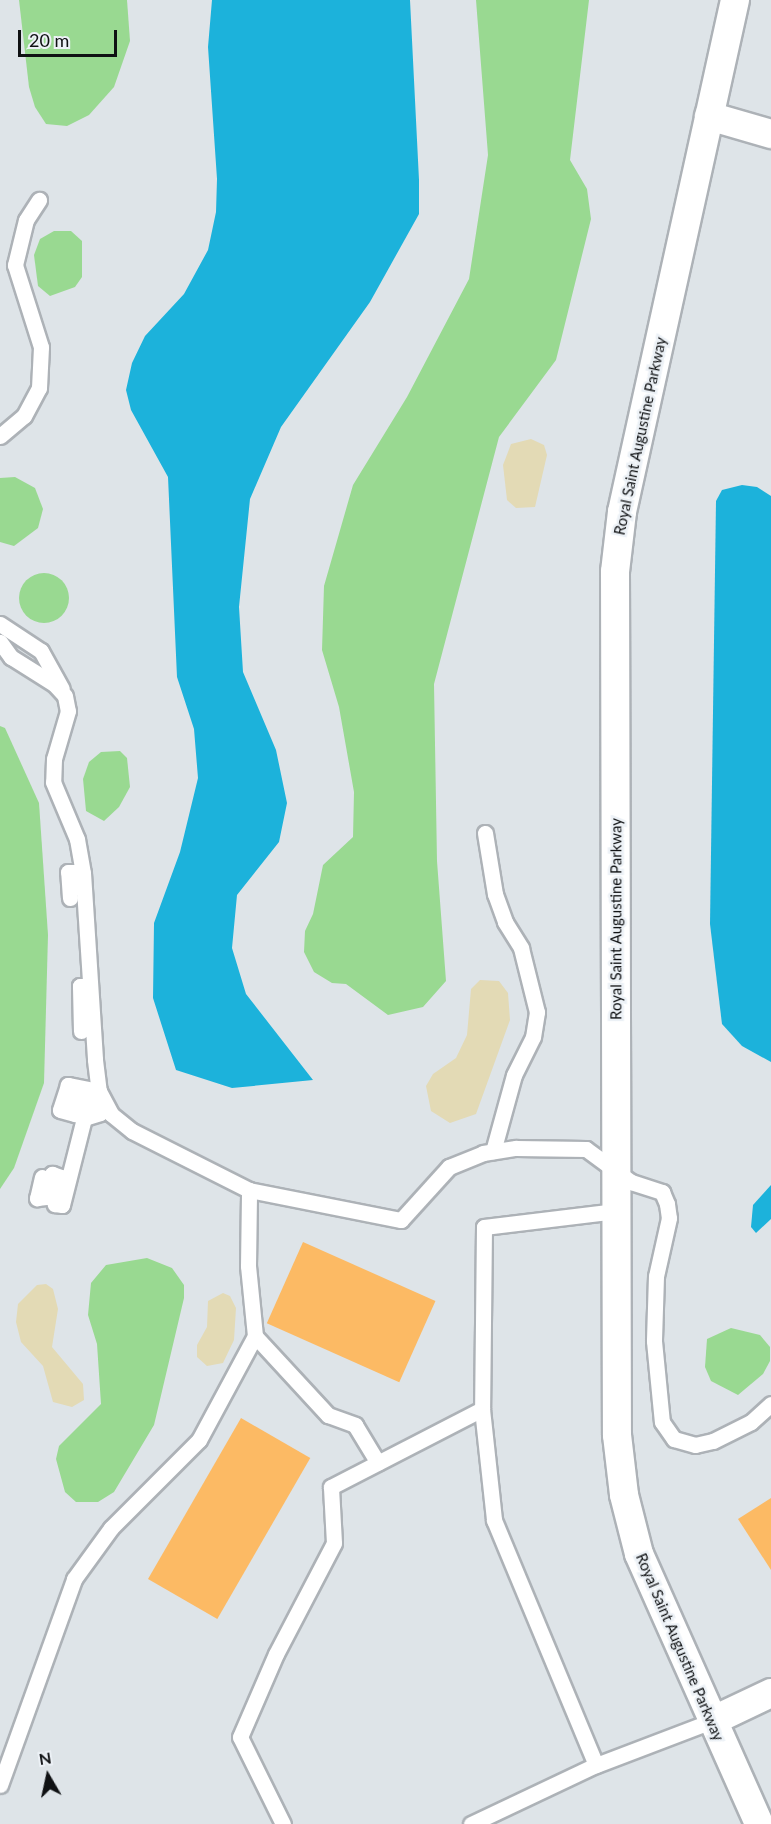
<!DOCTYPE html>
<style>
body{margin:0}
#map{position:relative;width:771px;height:1824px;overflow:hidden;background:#dee4e8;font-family:Lato,sans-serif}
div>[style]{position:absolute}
.green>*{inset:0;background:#99d991}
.round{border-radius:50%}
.sand>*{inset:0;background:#e3dab5}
.water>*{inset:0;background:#1cb2db}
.building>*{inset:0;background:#fcba64;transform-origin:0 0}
.roads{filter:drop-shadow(2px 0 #adb2b7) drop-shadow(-2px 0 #adb2b7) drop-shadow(0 2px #adb2b7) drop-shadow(0 -2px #adb2b7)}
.service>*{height:15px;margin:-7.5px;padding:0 7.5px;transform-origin:7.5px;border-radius:7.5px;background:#fff}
.minor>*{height:28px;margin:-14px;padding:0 14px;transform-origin:14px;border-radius:14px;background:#fff}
span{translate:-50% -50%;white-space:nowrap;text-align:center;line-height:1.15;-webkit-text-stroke:5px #ecf1f6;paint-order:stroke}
.street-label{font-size:15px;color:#0f1113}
.north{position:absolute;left:18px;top:1746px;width:60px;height:60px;-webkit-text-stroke:4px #ecf1f6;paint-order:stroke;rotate:351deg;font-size:16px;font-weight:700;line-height:24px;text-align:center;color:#0f1113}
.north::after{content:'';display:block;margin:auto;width:21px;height:27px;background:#0f1113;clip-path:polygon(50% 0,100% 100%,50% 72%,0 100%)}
.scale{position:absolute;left:18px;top:30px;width:99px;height:27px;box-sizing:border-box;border:3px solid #0f1113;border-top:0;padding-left:8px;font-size:18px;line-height:21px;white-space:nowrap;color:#0f1113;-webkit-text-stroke:4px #ecf1f6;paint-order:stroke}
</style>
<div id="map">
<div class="green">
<div style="clip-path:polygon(19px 0,127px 0,130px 41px,114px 87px,89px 115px,67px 126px,46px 124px,35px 107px,29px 87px)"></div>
<div style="clip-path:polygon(476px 0,589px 0,570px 160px,587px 189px,591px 219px,556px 360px,499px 437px,434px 684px,437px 861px,446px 981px,423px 1007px,388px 1015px,346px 984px,332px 983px,314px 972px,304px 952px,305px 931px,313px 914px,323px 865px,353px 837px,354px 792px,339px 707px,322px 650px,324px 586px,353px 485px,407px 397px,469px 279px,488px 155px)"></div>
<div style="clip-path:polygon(54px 231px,71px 231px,82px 241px,82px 277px,75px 287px,50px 296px,38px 286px,34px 255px,40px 239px)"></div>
<div style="clip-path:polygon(15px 477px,35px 488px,43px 509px,38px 528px,14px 546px,0 542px,0 478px)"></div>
<div class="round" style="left:19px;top:573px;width:50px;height:50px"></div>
<div style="clip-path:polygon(0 726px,5px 728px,39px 803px,48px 935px,44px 1083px,14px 1168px,0 1189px)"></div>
<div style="clip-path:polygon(120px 751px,127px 758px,130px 787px,119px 807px,104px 821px,86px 811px,83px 779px,89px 762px,101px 752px)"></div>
<div style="clip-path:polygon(147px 1258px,172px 1268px,184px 1285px,184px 1298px,154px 1425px,114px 1492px,98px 1502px,76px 1502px,65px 1492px,56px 1459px,59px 1446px,101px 1404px,97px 1344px,88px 1315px,91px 1283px,106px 1265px)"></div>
<div style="clip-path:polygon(731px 1328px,760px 1335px,770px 1347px,770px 1361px,763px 1374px,738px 1395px,711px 1381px,705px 1367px,707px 1339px)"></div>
</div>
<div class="sand">
<div style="clip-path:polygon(531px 439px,544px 445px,547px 455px,535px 507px,516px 508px,507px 500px,503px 465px,511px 444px)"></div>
<div style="clip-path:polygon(480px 980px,499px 981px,508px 993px,510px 1020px,476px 1114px,450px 1123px,431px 1111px,426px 1086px,433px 1074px,456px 1058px,467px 1035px,471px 989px)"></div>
<div style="clip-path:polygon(46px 1284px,53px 1289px,58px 1309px,52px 1347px,83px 1384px,84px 1400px,72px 1407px,53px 1402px,43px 1366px,21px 1342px,16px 1322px,18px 1304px,37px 1285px)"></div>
<div style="clip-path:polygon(223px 1293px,230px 1296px,236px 1308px,234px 1340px,223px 1363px,207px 1366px,197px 1357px,197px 1345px,207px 1327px,208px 1301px)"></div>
</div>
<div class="water">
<div style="clip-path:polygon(212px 0,410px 0,419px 180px,419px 214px,370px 302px,281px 427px,250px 499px,239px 607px,243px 672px,276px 750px,287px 803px,279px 842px,237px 895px,232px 948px,246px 994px,313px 1080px,232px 1088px,176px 1070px,153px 998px,154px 923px,180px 852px,198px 778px,194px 729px,177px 677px,168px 477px,131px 410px,126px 390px,132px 363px,145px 336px,184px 294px,208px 250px,216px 212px,217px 179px,208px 47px)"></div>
<div style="clip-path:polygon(742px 485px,757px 487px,771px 496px,771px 1062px,742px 1046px,722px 1024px,710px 924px,716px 501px,722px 490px)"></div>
<div style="clip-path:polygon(771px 1185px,771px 1219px,756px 1233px,751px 1227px,753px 1205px)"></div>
</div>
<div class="building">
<div style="left:303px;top:1242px;width:145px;height:89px;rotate:24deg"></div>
<div style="left:241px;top:1418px;width:80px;height:186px;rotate:30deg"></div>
<div style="clip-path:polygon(771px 1498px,771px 1570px,738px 1519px)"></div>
</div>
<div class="roads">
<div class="service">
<div style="left:0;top:436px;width:31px;rotate:-40deg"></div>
<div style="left:24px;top:416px;width:32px;rotate:-62deg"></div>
<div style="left:39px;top:388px;width:41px;rotate:-87.2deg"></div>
<div style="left:41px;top:347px;width:86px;rotate:-107.6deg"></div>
<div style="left:15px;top:265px;width:46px;rotate:-76.3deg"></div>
<div style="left:26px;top:220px;width:24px;rotate:-57deg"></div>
<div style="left:0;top:624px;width:49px;rotate:33.4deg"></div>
<div style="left:41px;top:651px;width:43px;rotate:61.1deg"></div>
<div style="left:0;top:642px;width:19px;rotate:54deg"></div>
<div style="left:11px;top:657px;width:51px;rotate:32.1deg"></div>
<div style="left:54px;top:684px;width:16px;rotate:47deg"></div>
<div style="left:65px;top:696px;width:15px;rotate:79deg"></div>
<div style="left:68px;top:711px;width:50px;rotate:106.3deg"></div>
<div style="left:54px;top:759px;width:23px;rotate:92deg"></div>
<div style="left:53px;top:782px;width:62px;rotate:67.2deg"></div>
<div style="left:77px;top:839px;width:35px;rotate:80deg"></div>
<div style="left:83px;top:873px;width:187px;rotate:86.3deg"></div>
<div style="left:95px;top:1060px;width:31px;rotate:83deg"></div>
<div style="left:99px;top:1091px;width:26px;rotate:62deg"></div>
<div style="left:111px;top:1114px;width:27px;rotate:39deg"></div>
<div style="left:132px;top:1131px;width:131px;rotate:26.8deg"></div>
<div style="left:249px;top:1190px;width:155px;rotate:11.2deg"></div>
<div style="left:401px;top:1220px;width:72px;rotate:-47.8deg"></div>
<div style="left:449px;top:1167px;width:37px;rotate:-22deg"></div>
<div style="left:483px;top:1153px;width:33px;rotate:-9deg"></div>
<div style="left:516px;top:1148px;width:70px;rotate:0.8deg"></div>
<div style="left:586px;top:1149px;width:56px;rotate:36.3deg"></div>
<div style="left:631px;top:1182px;width:33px;rotate:18deg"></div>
<div style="left:662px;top:1192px;width:13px;rotate:67deg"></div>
<div style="left:667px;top:1204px;width:14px;rotate:82deg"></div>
<div style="left:669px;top:1218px;width:59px;rotate:102.6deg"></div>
<div style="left:656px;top:1276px;width:65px;rotate:91.8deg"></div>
<div style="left:654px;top:1341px;width:81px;rotate:84.4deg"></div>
<div style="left:662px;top:1422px;width:21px;rotate:55deg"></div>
<div style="left:674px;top:1439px;width:22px;rotate:16deg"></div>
<div style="left:695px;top:1445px;width:18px;rotate:-13deg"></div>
<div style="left:713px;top:1441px;width:42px;rotate:-26.6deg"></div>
<div style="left:751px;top:1422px;width:27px;rotate:-42deg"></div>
<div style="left:485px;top:833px;width:62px;rotate:80.7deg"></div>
<div style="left:495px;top:894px;width:30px;rotate:70deg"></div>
<div style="left:505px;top:922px;width:31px;rotate:58deg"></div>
<div style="left:521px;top:948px;width:66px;rotate:76deg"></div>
<div style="left:537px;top:1012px;width:25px;rotate:99deg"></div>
<div style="left:533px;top:1037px;width:42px;rotate:116.6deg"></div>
<div style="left:514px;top:1075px;width:79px;rotate:105.4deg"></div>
<div style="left:70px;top:898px;width:26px;rotate:-94deg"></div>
<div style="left:68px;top:872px;width:7px"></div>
<div style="left:75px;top:872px;width:15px;rotate:86deg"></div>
<div style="left:81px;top:1031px;width:45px;rotate:-91.3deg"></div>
<div style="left:80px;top:986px;width:7px"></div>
<div style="left:87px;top:986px;width:14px;rotate:90deg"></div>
<div style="left:42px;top:1177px;width:22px;rotate:103deg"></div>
<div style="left:37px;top:1198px;width:9px;rotate:-6deg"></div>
<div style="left:46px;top:1197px;width:24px;rotate:-75deg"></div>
<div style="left:52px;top:1174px;width:9px;rotate:18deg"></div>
<div style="left:61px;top:1177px;width:28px;rotate:103deg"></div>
<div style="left:55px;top:1204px;width:7px;rotate:8deg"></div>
<div style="left:62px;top:1205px;width:90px;rotate:-75.8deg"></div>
<div style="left:84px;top:1118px;width:17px;rotate:-17deg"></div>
<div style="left:100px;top:1113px;width:22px;rotate:-93deg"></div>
<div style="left:99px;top:1091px;width:32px;rotate:-169deg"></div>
<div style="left:68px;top:1085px;width:26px;rotate:108deg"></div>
<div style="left:60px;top:1110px;width:16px;rotate:15deg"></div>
<div style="left:75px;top:1114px;width:16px;rotate:-14deg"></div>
<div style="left:91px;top:1110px;width:18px;rotate:-106deg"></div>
<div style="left:86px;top:1093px;width:13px;rotate:-171deg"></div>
<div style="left:73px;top:1091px;width:17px;rotate:111deg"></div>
<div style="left:67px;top:1107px;width:15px"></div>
<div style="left:82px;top:1107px;width:9px;rotate:-96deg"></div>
<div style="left:81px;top:1098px;width:5px;rotate:180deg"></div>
<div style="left:76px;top:1098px;width:9px;rotate:108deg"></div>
<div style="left:616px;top:1211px;width:133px;rotate:173.1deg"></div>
<div style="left:484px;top:1227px;width:182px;rotate:90.6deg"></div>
<div style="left:482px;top:1409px;width:112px;rotate:83.8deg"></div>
<div style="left:494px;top:1520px;width:265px;rotate:67.4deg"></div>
<div style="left:596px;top:1765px;width:124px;rotate:-20.8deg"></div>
<div style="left:255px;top:1336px;width:108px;rotate:47.3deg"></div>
<div style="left:328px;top:1415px;width:29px;rotate:20deg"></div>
<div style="left:355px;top:1425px;width:44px;rotate:58.8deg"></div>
<div style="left:0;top:1785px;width:219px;rotate:-70.2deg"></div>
<div style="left:74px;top:1579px;width:63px;rotate:-54deg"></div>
<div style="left:111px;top:1528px;width:124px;rotate:-45deg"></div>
<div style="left:199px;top:1440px;width:118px;rotate:-61.7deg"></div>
<div style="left:255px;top:1336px;width:70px;rotate:-95.7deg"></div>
<div style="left:248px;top:1266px;width:76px;rotate:-89.2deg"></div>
<div style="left:283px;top:1824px;width:97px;rotate:-116.3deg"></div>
<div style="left:240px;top:1737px;width:90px;rotate:-66.6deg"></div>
<div style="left:276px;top:1654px;width:125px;rotate:-62.4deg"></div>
<div style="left:334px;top:1543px;width:56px;rotate:-93.1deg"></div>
<div style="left:331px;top:1487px;width:170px;rotate:-27.3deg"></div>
<div style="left:471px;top:1824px;width:138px;rotate:-25.3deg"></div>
</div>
<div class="minor">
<div style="left:735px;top:0;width:524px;rotate:102.45deg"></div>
<div style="left:622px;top:512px;width:60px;rotate:96.7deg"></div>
<div style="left:615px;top:572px;width:863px;rotate:89.87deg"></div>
<div style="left:617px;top:1435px;width:60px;rotate:83.3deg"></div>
<div style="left:624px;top:1495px;width:61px;rotate:75.7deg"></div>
<div style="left:639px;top:1554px;width:295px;rotate:66deg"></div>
<div style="left:709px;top:116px;width:65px;rotate:16.2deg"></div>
<div style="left:712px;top:1721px;width:65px;rotate:-25.4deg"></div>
</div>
</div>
<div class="street-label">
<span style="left:640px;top:436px;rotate:-78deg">Royal Saint Augustine Parkway</span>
<span style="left:616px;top:919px;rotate:-90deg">Royal Saint Augustine Parkway</span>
<span style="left:680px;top:1647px;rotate:67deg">Royal Saint Augustine Parkway</span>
</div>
<div class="north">N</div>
<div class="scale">20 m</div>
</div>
